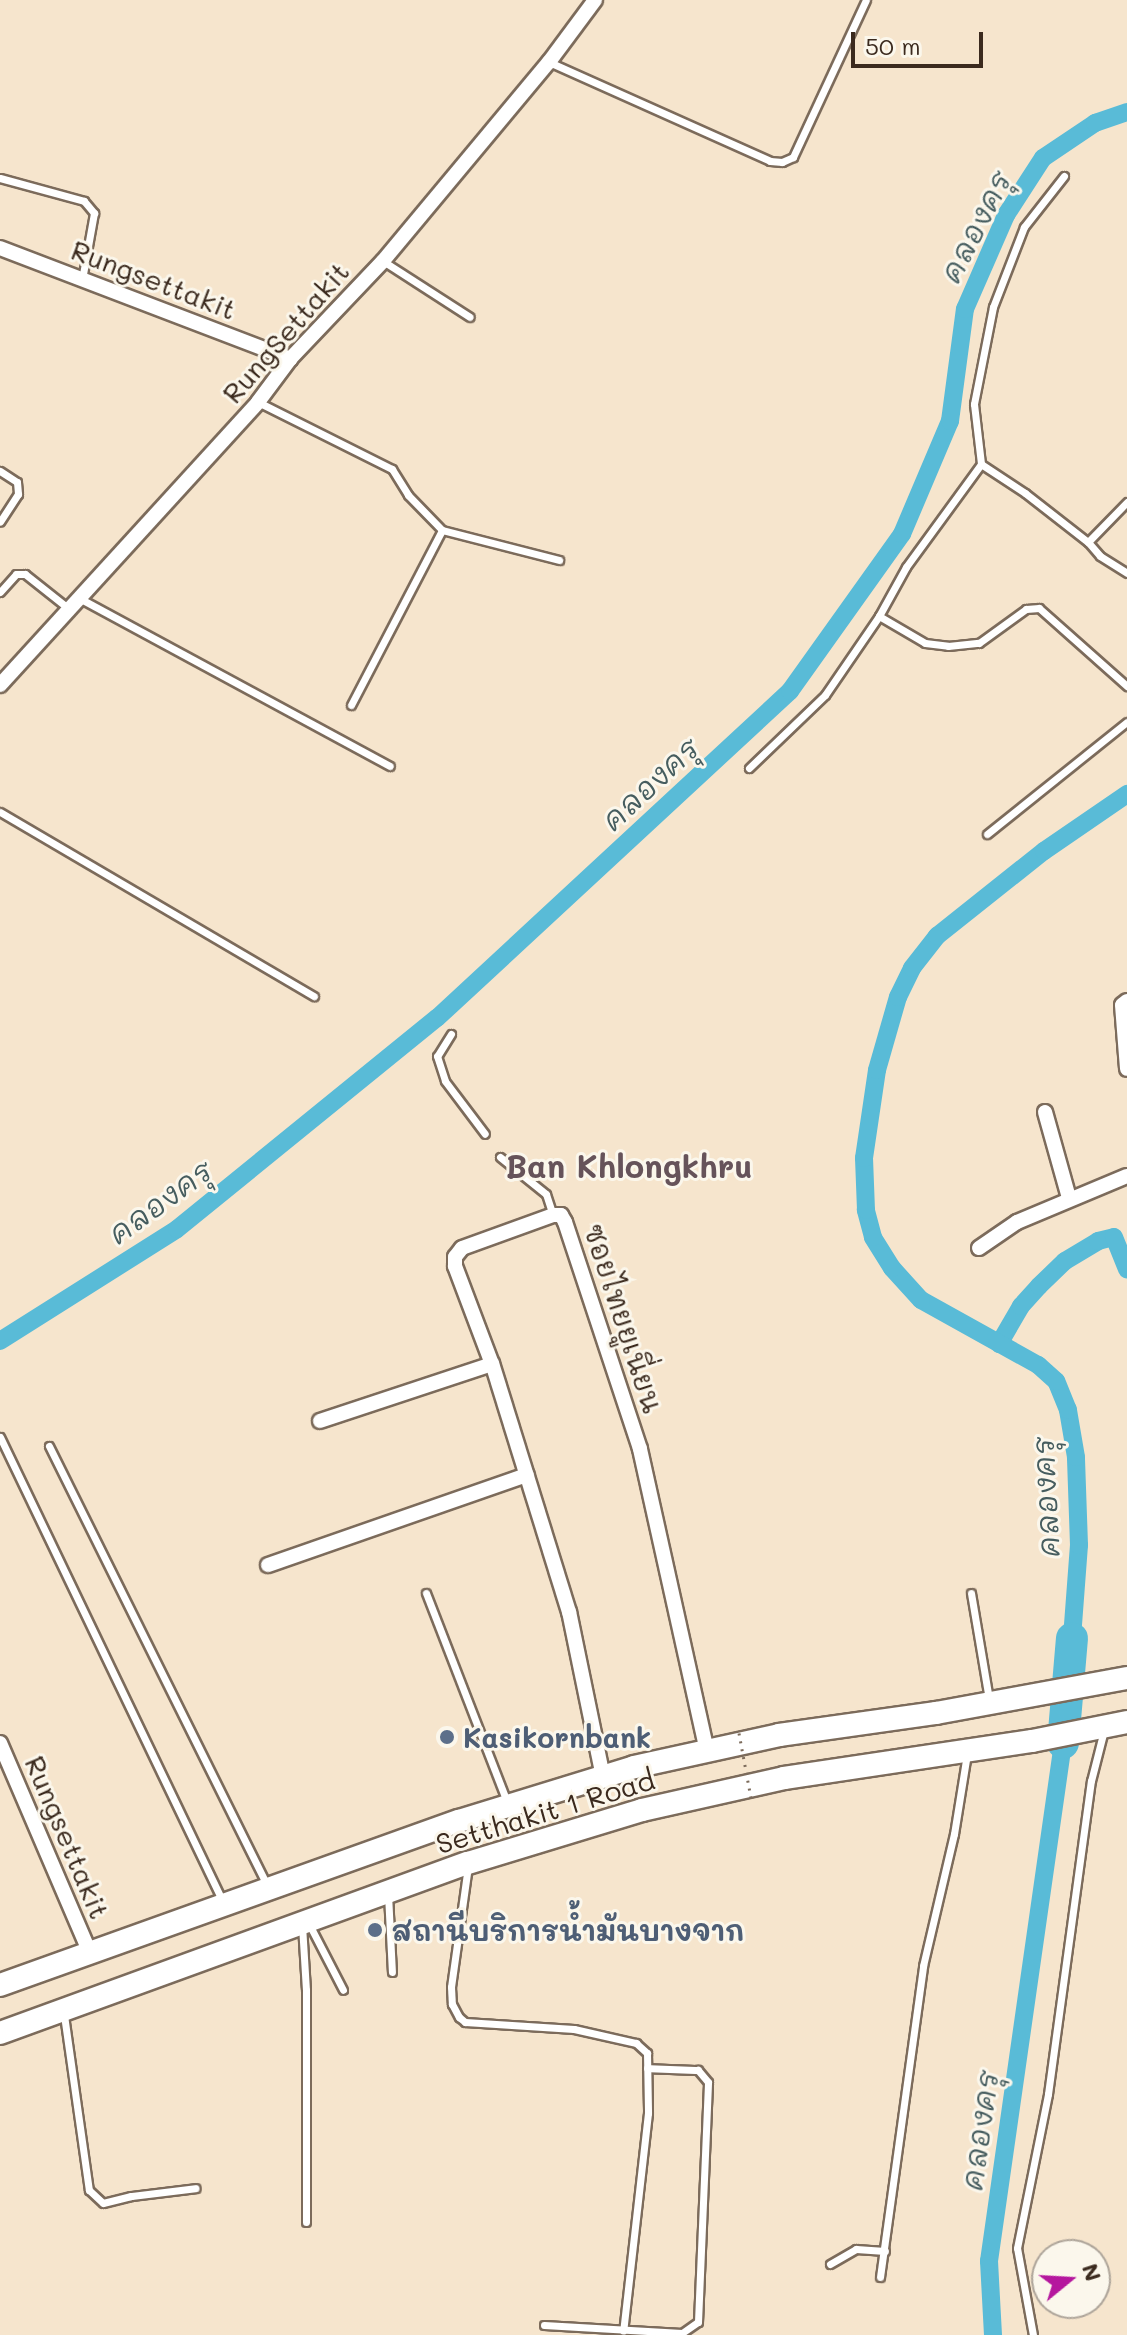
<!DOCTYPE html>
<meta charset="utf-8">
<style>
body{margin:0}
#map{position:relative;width:1127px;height:2335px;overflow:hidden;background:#f6e5cd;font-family:Mali,"Playpen Sans Thai",sans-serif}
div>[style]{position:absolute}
.canal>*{height:18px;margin:-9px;padding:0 9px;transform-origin:9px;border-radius:9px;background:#59bbd7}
.river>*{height:32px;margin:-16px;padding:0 16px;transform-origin:16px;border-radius:16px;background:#59bbd7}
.roads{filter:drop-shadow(2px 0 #7c6b5b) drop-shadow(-2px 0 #7c6b5b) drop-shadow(0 2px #7c6b5b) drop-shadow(0 -2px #7c6b5b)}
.service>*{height:7px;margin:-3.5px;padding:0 3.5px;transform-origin:3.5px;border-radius:3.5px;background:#fff}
.minor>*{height:14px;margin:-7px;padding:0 7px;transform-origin:7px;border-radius:7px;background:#fff}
.primary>*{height:22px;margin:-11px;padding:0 11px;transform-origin:11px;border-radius:11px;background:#fff}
.path-bridge>*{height:3px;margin-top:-1.5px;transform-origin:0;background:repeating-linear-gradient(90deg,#7c6b5b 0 2px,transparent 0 8px)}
.dots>*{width:22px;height:22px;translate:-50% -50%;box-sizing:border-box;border:4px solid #fbf7ec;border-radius:50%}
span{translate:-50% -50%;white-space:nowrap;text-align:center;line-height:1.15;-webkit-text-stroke:6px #fbf7ec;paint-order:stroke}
.street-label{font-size:28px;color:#3b2a1e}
.service-label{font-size:28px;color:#4e5e75;font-weight:700}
.left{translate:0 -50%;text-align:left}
.water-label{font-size:30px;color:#465d5f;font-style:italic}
.quarter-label{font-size:32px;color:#66535a;font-weight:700}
.north{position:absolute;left:1031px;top:2239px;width:80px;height:80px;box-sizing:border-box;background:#fbf7ec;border:2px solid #aea59a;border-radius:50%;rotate:72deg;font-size:22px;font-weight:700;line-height:32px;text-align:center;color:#3b2a1e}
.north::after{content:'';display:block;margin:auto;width:28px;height:36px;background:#b5179e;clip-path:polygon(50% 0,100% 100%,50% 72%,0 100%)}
.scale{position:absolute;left:851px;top:32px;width:132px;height:36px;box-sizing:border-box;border:4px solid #3b2a1e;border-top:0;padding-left:10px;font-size:24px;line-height:28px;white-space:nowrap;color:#3b2a1e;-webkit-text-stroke:6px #fbf7ec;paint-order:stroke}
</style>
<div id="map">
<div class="canal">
<div style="left:0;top:1341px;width:209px;rotate:-32.3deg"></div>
<div style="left:177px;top:1229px;width:335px;rotate:-39.1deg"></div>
<div style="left:437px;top:1018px;width:481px;rotate:-42.8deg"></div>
<div style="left:790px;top:691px;width:193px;rotate:-54.5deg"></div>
<div style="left:902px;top:534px;width:123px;rotate:-67deg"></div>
<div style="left:950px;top:421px;width:113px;rotate:-82.4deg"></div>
<div style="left:965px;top:309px;width:103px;rotate:-66.4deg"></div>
<div style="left:1006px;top:215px;width:68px;rotate:-57deg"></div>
<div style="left:1043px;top:158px;width:63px;rotate:-33.9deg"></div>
<div style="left:1095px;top:123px;width:34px;rotate:-19deg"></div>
<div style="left:999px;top:1344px;width:44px;rotate:-59.9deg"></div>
<div style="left:1021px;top:1306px;width:27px;rotate:-48deg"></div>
<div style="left:1039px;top:1286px;width:36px;rotate:-44deg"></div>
<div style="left:1065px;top:1261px;width:39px;rotate:-31deg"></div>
<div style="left:1098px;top:1241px;width:16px;rotate:-14deg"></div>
<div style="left:1114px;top:1237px;width:35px;rotate:68deg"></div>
<div style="left:1072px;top:1638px;width:93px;rotate:-85.7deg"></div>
<div style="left:1079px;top:1545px;width:88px;rotate:-92deg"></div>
<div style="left:1076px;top:1457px;width:48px;rotate:-99.7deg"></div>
<div style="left:1068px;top:1410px;width:31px;rotate:-112deg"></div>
<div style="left:1056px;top:1381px;width:24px;rotate:-138deg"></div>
<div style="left:1038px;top:1365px;width:134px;rotate:-150.9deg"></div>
<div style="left:921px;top:1300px;width:43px;rotate:-132.2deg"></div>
<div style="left:892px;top:1268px;width:36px;rotate:-122deg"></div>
<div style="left:873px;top:1237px;width:28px;rotate:-105deg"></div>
<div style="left:866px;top:1210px;width:52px;rotate:-92.2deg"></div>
<div style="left:864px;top:1158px;width:89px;rotate:-81.6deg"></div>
<div style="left:877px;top:1070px;width:76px;rotate:-74deg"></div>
<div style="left:898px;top:997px;width:32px;rotate:-64deg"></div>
<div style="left:912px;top:968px;width:41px;rotate:-52deg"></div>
<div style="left:937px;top:936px;width:137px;rotate:-38.5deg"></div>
<div style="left:1044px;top:851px;width:101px;rotate:-34.5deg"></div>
<div style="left:993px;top:2335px;width:74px;rotate:-93.1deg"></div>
<div style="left:989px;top:2261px;width:523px;rotate:-81.87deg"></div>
</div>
<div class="river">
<div style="left:1063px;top:1743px;width:105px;rotate:-85.1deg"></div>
</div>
<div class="roads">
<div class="service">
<div style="left:549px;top:62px;width:242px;rotate:24.1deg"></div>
<div style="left:770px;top:161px;width:12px;rotate:5deg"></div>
<div style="left:782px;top:162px;width:12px;rotate:-24deg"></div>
<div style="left:793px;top:157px;width:173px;rotate:-65.1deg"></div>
<div style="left:1064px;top:176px;width:65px;rotate:128.1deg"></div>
<div style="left:1024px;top:227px;width:86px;rotate:111.2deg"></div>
<div style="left:993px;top:307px;width:99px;rotate:101.1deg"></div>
<div style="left:974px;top:404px;width:60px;rotate:83.3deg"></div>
<div style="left:981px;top:464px;width:53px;rotate:33.4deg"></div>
<div style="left:1025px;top:493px;width:80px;rotate:37.9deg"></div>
<div style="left:1088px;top:542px;width:18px;rotate:49deg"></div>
<div style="left:1100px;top:556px;width:32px;rotate:32deg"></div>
<div style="left:0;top:178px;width:87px;rotate:15.3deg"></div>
<div style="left:84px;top:201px;width:16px;rotate:50deg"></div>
<div style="left:94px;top:213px;width:68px;rotate:100.2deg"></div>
<div style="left:383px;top:261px;width:103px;rotate:32.8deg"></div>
<div style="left:258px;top:402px;width:150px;rotate:26.6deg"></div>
<div style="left:392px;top:469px;width:31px;rotate:58deg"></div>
<div style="left:408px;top:495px;width:49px;rotate:45.8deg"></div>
<div style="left:442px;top:530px;width:121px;rotate:14.4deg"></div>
<div style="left:0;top:471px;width:20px;rotate:33deg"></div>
<div style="left:17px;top:482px;width:12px;rotate:85deg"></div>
<div style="left:18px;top:494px;width:33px;rotate:123deg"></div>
<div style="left:1088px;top:542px;width:56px;rotate:-45.7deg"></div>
<div style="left:0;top:592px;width:24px;rotate:-48deg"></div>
<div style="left:16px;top:574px;width:9px"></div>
<div style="left:25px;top:574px;width:56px;rotate:38.5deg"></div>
<div style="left:81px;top:599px;width:351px;rotate:28.4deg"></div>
<div style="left:879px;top:616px;width:53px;rotate:30.4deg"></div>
<div style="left:925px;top:643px;width:23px;rotate:7deg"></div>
<div style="left:948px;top:646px;width:31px;rotate:-6deg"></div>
<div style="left:979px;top:643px;width:58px;rotate:-35.9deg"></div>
<div style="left:1026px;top:609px;width:13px;rotate:-4deg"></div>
<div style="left:1039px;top:608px;width:118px;rotate:41.6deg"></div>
<div style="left:351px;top:705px;width:197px;rotate:-62.5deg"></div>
<div style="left:749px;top:768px;width:105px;rotate:-43.8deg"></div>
<div style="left:825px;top:695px;width:96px;rotate:-55.6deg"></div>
<div style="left:879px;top:616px;width:56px;rotate:-61.1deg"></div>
<div style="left:906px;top:567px;width:127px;rotate:-53.9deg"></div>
<div style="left:0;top:812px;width:364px;rotate:30.4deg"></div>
<div style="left:987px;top:834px;width:179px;rotate:-38.7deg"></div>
<div style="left:451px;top:1034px;width:26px;rotate:122deg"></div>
<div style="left:437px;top:1056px;width:26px;rotate:72deg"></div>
<div style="left:445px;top:1081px;width:66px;rotate:53deg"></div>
<div style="left:500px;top:1157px;width:59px;rotate:38.8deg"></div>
<div style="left:546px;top:1194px;width:22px;rotate:72deg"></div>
<div style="left:0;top:1437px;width:516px;rotate:64.38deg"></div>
<div style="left:49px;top:1446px;width:491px;rotate:63.6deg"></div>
<div style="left:426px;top:1593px;width:226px;rotate:68.8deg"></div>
<div style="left:971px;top:1593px;width:108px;rotate:80.4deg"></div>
<div style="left:468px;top:1866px;width:122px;rotate:98deg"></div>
<div style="left:451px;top:1987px;width:17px;rotate:87deg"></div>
<div style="left:452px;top:2004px;width:15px;rotate:62deg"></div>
<div style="left:459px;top:2017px;width:8px;rotate:40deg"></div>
<div style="left:465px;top:2022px;width:109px;rotate:3.7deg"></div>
<div style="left:574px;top:2029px;width:64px;rotate:12.7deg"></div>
<div style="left:636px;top:2043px;width:15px;rotate:42deg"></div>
<div style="left:647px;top:2053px;width:60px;rotate:89deg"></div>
<div style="left:648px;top:2113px;width:219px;rotate:96.5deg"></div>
<div style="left:388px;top:1894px;width:78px;rotate:87.1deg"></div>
<div style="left:309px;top:1924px;width:74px;rotate:62.7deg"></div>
<div style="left:302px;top:1925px;width:65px;rotate:86.5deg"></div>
<div style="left:306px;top:1990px;width:232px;rotate:90deg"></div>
<div style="left:64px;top:2015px;width:177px;rotate:81.9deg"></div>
<div style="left:89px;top:2190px;width:19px;rotate:43deg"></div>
<div style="left:103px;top:2203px;width:29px;rotate:-14deg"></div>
<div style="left:131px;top:2196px;width:65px;rotate:-7deg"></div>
<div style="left:830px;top:2264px;width:30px;rotate:-30deg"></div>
<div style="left:856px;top:2249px;width:29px;rotate:4deg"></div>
<div style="left:880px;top:2277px;width:314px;rotate:-82.1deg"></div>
<div style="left:923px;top:1966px;width:136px;rotate:-76.8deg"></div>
<div style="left:954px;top:1834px;width:81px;rotate:-80.8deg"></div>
<div style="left:544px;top:2325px;width:138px;rotate:3.3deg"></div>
<div style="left:682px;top:2333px;width:19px;rotate:-35deg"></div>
<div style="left:698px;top:2322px;width:240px;rotate:-87.6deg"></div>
<div style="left:708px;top:2082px;width:16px;rotate:-130deg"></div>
<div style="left:698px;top:2070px;width:51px;rotate:-177.8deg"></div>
<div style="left:1033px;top:2335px;width:88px;rotate:-100.4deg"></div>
<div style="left:1017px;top:2248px;width:157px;rotate:-78.6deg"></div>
<div style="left:1048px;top:2094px;width:316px;rotate:-82.2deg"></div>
<div style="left:1091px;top:1781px;width:53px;rotate:-75.7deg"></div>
</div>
<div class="minor">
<div style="left:0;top:248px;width:311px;rotate:20.9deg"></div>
<div style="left:0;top:685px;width:383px;rotate:-47.6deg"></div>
<div style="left:258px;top:402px;width:54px;rotate:-53.3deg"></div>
<div style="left:290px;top:359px;width:135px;rotate:-46.5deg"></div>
<div style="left:383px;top:261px;width:259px;rotate:-50.2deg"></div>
<div style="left:549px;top:62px;width:77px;rotate:-53.4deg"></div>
<div style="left:1127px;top:1001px;width:6px;rotate:141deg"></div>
<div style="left:1122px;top:1005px;width:64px;rotate:85.5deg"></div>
<div style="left:1045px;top:1112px;width:89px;rotate:74.4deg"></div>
<div style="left:979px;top:1248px;width:46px;rotate:-34.4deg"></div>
<div style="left:1017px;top:1222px;width:119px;rotate:-22.7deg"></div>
<div style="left:320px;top:1421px;width:181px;rotate:-18.3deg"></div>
<div style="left:268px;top:1565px;width:274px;rotate:-19.2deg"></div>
<div style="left:0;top:1743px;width:226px;rotate:66.8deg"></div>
<div style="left:603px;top:1777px;width:168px;rotate:-101.6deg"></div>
<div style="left:569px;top:1612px;width:260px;rotate:-107.2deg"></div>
<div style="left:492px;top:1364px;width:105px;rotate:-110.7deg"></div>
<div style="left:455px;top:1266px;width:9px;rotate:-90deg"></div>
<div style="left:455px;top:1257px;width:11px;rotate:-52deg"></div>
<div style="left:462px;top:1248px;width:97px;rotate:-19.9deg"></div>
<div style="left:553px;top:1215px;width:8px"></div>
<div style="left:561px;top:1215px;width:8px;rotate:60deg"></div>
<div style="left:565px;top:1222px;width:239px;rotate:71.7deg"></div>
<div style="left:640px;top:1449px;width:309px;rotate:77.5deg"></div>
</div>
<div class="primary">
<div style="left:0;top:1985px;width:487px;rotate:-19.7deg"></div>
<div style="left:459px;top:1821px;width:183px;rotate:-17.1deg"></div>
<div style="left:634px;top:1767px;width:148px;rotate:-12.4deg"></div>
<div style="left:779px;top:1735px;width:159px;rotate:-8deg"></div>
<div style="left:936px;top:1713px;width:194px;rotate:-10.4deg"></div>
<div style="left:0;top:2033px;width:498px;rotate:-20deg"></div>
<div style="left:468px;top:1863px;width:182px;rotate:-16.9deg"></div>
<div style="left:642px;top:1810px;width:146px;rotate:-12.7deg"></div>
<div style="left:784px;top:1778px;width:251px;rotate:-8.5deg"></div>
<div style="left:1032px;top:1741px;width:97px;rotate:-11.3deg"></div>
</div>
</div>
<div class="path-bridge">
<div style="left:739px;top:1733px;width:66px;rotate:79.5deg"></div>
</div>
<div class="dots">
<div style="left:447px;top:1737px;background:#5c6f8a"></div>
<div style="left:375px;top:1930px;background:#5c6f8a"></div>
</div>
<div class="street-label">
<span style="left:154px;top:279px;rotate:21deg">Rungsettakit</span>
<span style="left:285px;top:332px;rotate:-49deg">RungSettakit</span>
<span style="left:624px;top:1318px;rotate:72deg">ซอยไทยยูเนี่ยน</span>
<span style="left:545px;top:1811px;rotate:-17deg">Setthakit 1 Road</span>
<span style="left:68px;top:1837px;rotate:67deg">Rungsettakit</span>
</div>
<div class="service-label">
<span class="left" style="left:463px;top:1737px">Kasikornbank</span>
<span class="left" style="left:391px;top:1930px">สถานีบริการน้ำมันบางจาก</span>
</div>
<div class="water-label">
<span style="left:975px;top:226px;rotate:-63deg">คลองครุ</span>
<span style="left:650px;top:783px;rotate:-43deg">คลองครุ</span>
<span style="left:160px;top:1201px;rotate:-36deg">คลองครุ</span>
<span style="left:1045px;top:1497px;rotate:-93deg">คลองครุ</span>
<span style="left:979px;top:2130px;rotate:-82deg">คลองครุ</span>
</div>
<div class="quarter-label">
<span style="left:629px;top:1165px">Ban Khlongkhru</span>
</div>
<div class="north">N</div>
<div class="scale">50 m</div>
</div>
